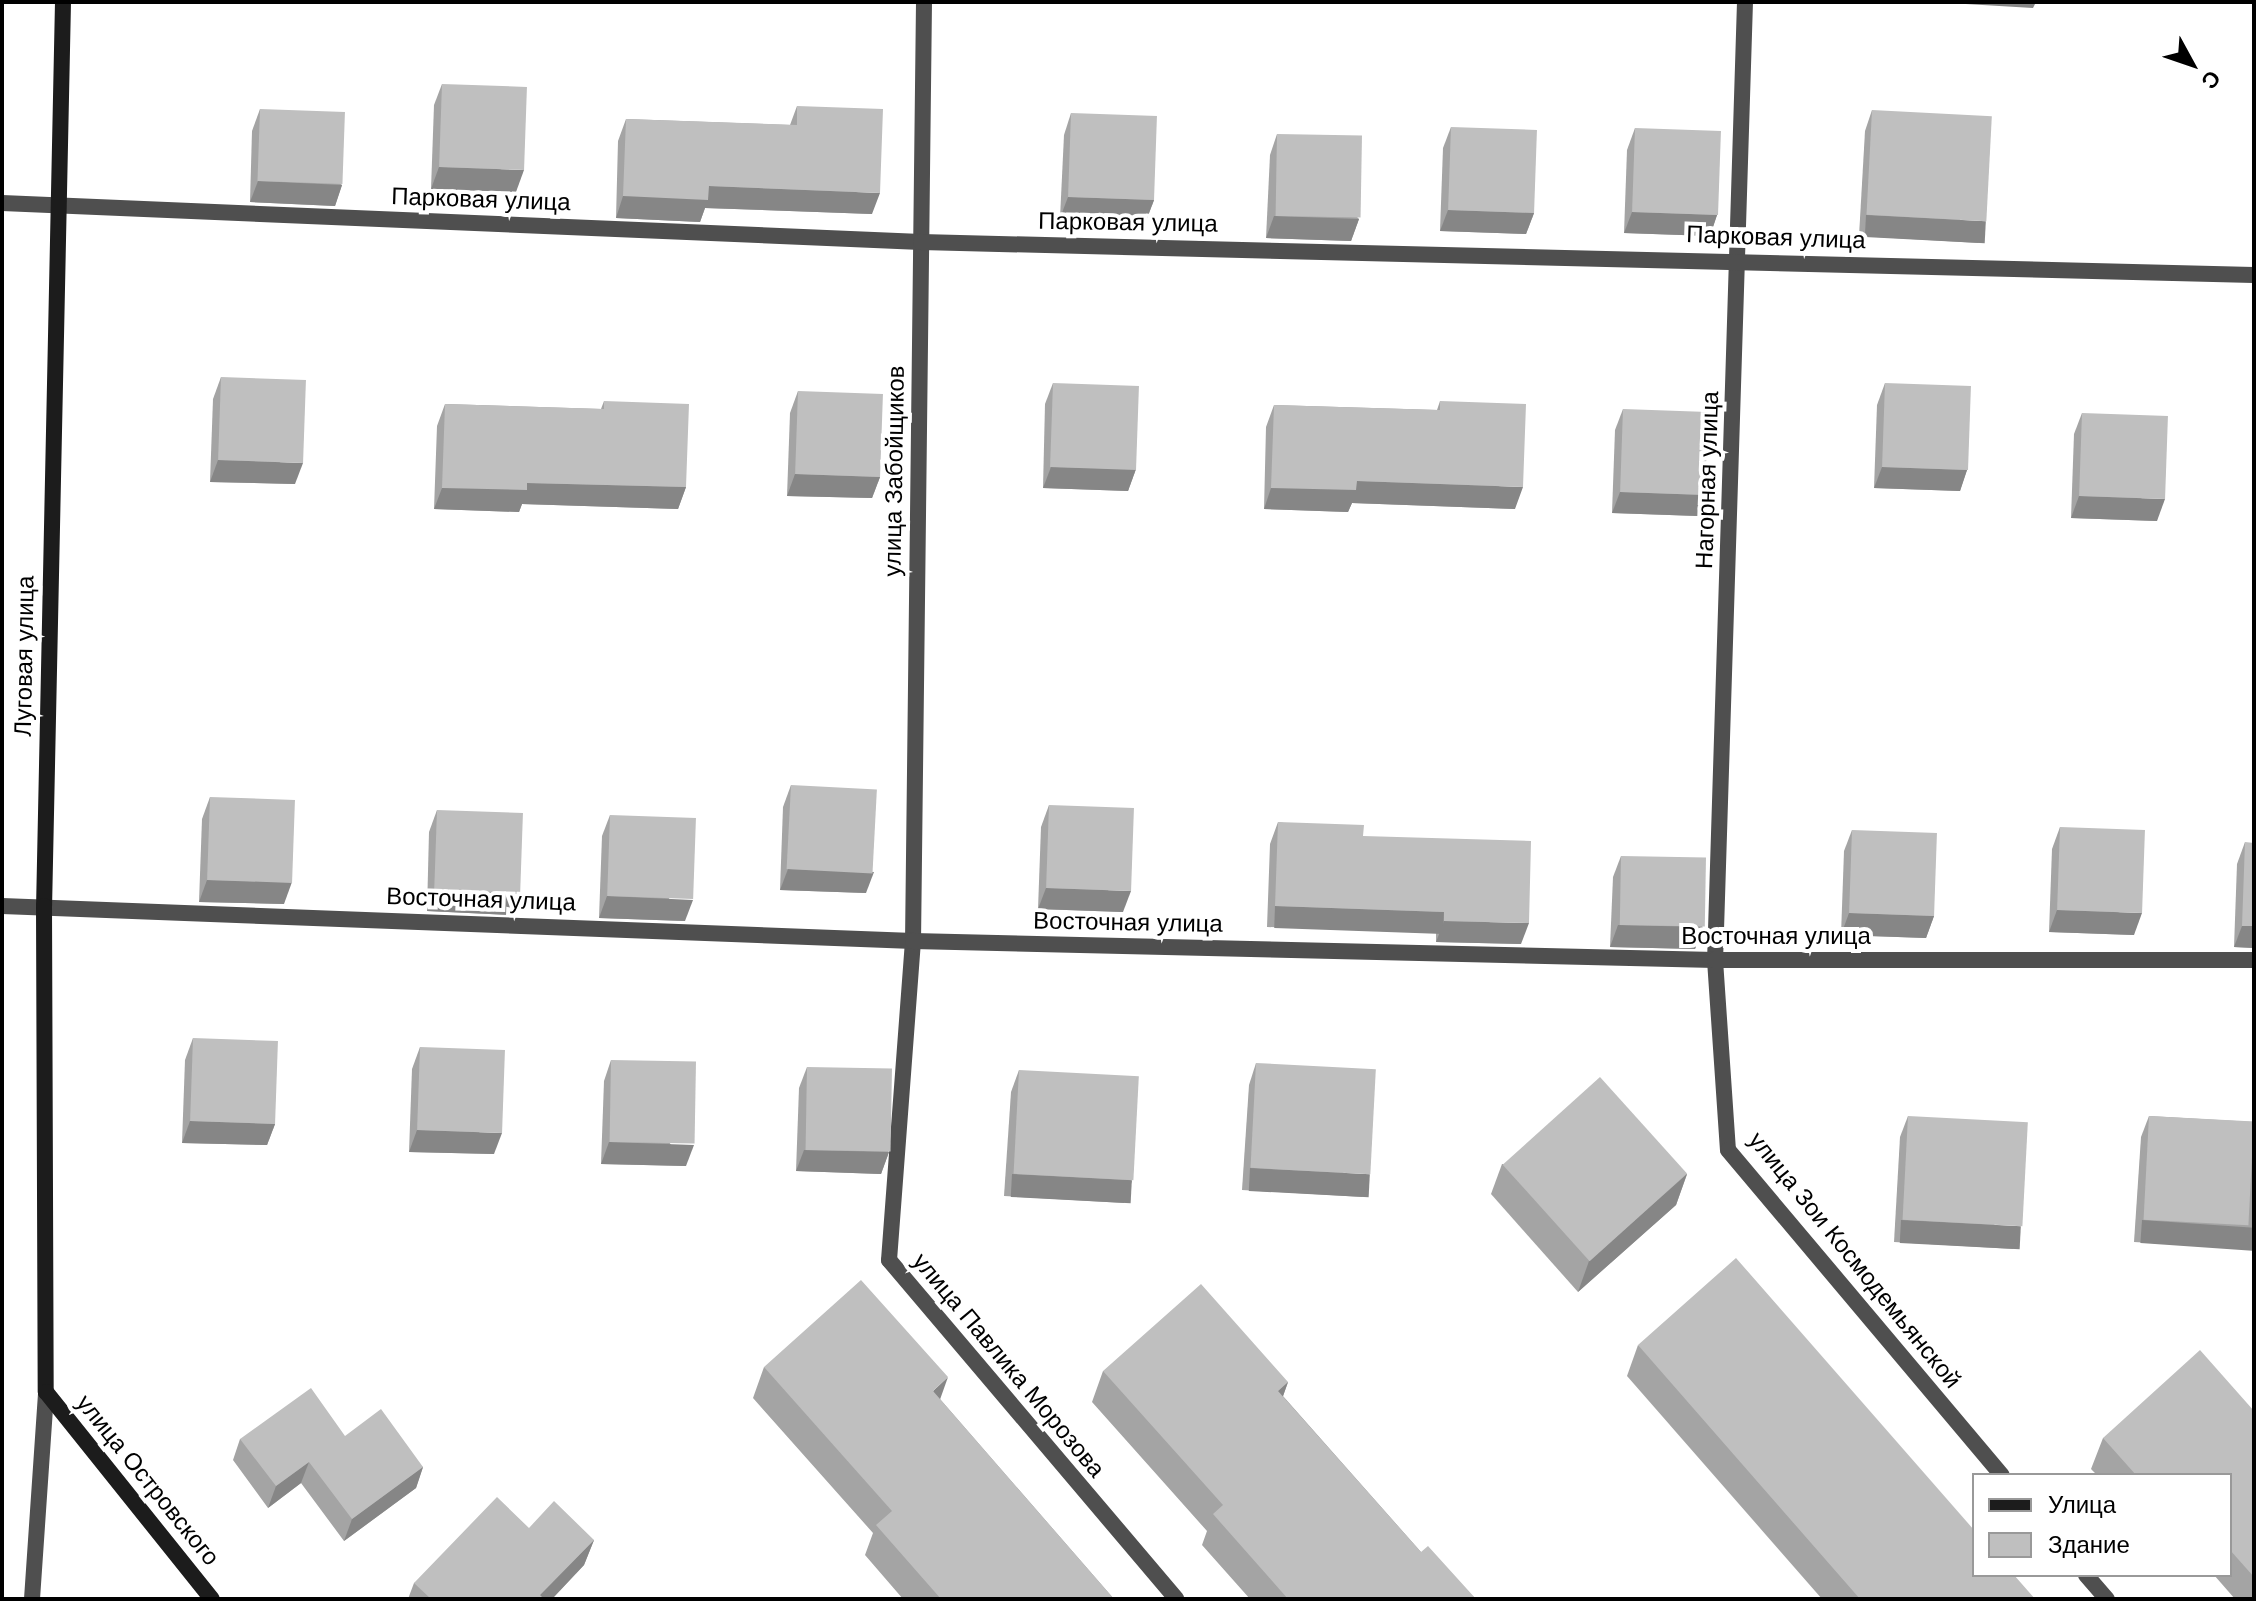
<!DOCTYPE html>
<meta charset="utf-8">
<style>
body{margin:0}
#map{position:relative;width:2256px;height:1601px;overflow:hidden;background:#fff;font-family:Helvetica,sans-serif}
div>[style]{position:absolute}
.minor>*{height:16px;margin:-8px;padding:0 8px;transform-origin:8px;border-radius:8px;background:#4f4f4f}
.secondary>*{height:16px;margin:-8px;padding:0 8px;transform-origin:8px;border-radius:8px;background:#1c1c1c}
.wall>*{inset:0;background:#a4a4a4}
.shaded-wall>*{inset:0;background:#868686;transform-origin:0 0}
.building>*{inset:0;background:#bfbfbf;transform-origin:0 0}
span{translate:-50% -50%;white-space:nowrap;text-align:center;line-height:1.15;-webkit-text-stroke:8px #fff;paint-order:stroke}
.street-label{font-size:24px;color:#000}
.frame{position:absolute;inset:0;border:4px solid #000;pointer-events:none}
.legend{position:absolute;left:1972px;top:1473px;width:260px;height:104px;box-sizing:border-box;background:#fff;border:2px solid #999;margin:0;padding:10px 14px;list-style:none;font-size:24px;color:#000}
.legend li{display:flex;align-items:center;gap:16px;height:40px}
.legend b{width:40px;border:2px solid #999}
.north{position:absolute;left:2152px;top:24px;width:80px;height:80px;-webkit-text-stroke:6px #fff;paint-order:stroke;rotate:130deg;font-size:22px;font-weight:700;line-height:32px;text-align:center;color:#000}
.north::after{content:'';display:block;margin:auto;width:28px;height:36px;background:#000;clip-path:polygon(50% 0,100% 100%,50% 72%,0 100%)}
</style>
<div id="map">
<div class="minor">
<div style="left:924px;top:2px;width:939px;rotate:90.67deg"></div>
<div style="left:913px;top:941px;width:320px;rotate:94.3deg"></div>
<div style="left:889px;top:1260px;width:444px;rotate:49.7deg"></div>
<div style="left:1745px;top:2px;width:958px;rotate:91.79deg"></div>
<div style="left:1715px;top:960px;width:190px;rotate:86.1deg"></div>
<div style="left:1728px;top:1150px;width:425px;rotate:49.9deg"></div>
<div style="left:2px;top:203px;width:920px;rotate:2.43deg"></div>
<div style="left:921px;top:242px;width:1333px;rotate:1.42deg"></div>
<div style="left:2px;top:906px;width:912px;rotate:2.2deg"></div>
<div style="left:913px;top:941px;width:802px;rotate:1.36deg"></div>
<div style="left:1715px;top:960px;width:539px"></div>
<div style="left:2086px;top:1575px;width:32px;rotate:49deg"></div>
<div style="left:32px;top:1599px;width:207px;rotate:-86.1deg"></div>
</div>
<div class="secondary">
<div style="left:63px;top:2px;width:904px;rotate:91.2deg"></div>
<div style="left:44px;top:906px;width:486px;rotate:89.8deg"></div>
<div style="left:46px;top:1392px;width:265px;rotate:51.3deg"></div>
</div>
<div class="wall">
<div style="clip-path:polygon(442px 84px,516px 192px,431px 189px,434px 105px)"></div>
<div style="clip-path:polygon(797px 106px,872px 214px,705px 208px,700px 222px,616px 218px,618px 141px,626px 119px,790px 125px)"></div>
<div style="clip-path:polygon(260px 109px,342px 185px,335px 206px,250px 202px,252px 131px)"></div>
<div style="clip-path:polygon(1872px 110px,1979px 243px,1859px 236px,1865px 131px)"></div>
<div style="clip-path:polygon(1071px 113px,1154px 200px,1146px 221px,1060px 218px,1064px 135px)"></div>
<div style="clip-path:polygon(1451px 127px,1534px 213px,1526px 234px,1440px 231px,1443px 148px)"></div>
<div style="clip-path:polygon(1635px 128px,1717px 215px,1710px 236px,1624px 233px,1627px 150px)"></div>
<div style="clip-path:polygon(1277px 134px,1359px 219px,1351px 241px,1266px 238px,1270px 155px)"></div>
<div style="clip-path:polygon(221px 377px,295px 484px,210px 482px,213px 399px)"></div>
<div style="clip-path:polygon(1053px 383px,1136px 469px,1128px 491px,1043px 488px,1045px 404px)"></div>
<div style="clip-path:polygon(1885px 383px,1967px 470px,1960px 491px,1874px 488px,1877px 405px)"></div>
<div style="clip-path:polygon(798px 391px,880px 477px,872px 498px,787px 496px,790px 413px)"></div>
<div style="clip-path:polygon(604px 401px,686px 487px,678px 509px,522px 504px,519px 512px,434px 509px,437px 426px,445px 404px,601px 409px)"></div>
<div style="clip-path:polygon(1440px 401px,1515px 509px,1352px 503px,1348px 512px,1264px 509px,1266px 427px,1274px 405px,1437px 410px)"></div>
<div style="clip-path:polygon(1623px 409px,1706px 495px,1698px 516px,1612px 513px,1615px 430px)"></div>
<div style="clip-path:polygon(2082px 413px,2157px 521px,2071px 518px,2074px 434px)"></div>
<div style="clip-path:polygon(791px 785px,866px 893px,780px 890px,783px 807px)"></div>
<div style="clip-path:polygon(210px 797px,284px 904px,199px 902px,202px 819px)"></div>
<div style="clip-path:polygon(1049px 805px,1123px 912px,1038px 909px,1041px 827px)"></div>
<div style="clip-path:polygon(437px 810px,512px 915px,427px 911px,429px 832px)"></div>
<div style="clip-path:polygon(610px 815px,685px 921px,599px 918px,602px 836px)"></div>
<div style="clip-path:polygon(1278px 822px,1363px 836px,1521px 944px,1436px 942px,1436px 933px,1267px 927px,1270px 844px)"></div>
<div style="clip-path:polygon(2060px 827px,2134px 935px,2049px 932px,2052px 849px)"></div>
<div style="clip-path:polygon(1852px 830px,1934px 916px,1926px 938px,1841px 935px,1844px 851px)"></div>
<div style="clip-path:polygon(2245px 842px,2254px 948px,2234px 947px,2237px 864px)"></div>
<div style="clip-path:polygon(1621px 856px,1703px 927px,1695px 949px,1610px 947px,1613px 877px)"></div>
<div style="clip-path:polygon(193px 1038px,275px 1124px,267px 1145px,182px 1143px,185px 1060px)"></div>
<div style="clip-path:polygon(420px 1047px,494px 1154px,409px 1152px,412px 1069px)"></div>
<div style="clip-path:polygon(611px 1060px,686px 1166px,601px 1164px,604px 1081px)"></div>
<div style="clip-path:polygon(1256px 1063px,1363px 1197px,1242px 1190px,1249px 1085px)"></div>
<div style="clip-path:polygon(807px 1067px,889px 1152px,881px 1174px,796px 1171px,799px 1088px)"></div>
<div style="clip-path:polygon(1019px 1070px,1132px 1181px,1124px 1203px,1004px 1196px,1011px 1092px)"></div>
<div style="clip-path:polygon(1908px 1116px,2014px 1249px,1894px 1242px,1900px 1137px)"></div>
<div style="clip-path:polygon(2149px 1116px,2254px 1122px,2254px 1249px,2134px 1242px,2141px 1137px)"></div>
<div style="clip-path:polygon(1502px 1164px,1687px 1174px,1676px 1205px,1578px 1292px,1491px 1194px)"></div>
<div style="clip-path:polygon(1638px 1345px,2035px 1599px,1822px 1599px,1627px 1376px)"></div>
<div style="clip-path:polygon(764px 1367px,940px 1399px,1114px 1599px,903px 1599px,865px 1555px,873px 1533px,753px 1398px)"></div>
<div style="clip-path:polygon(1103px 1371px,1288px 1382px,1283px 1396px,1421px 1552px,1476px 1599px,1250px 1599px,1202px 1545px,1207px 1531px,1092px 1402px)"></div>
<div style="clip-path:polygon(2254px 1411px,2254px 1599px,2235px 1599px,2214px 1575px,2230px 1575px,2230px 1475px,2097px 1475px,2091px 1469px,2103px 1438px)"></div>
<div style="clip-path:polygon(345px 1436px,423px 1467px,416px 1488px,344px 1541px,301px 1483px,268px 1508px,233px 1460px,240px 1439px)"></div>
<div style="clip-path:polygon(529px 1528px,594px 1540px,584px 1565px,552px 1599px,408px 1599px,414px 1583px)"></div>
</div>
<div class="shaded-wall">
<div style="clip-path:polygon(1932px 2px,2036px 2px,2033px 8px)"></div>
<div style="clip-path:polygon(439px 167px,524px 170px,516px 192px,431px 189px)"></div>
<div style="clip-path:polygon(258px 181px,342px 185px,335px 206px,250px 202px)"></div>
<div style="clip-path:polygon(709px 186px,880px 193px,872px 214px,705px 208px,700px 222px,616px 218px,623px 196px)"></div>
<div style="clip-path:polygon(1068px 197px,1154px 200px,1146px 221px,1060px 218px)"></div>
<div style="clip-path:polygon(1448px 210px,1534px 213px,1526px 234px,1440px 231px)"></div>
<div style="clip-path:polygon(1632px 212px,1717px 215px,1710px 236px,1624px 233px)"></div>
<div style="left:1866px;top:215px;width:120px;height:22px;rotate:3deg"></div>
<div style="clip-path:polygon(1274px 216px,1359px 219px,1351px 241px,1266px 238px)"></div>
<div style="clip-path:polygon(218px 460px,303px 463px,295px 484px,210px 482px)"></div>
<div style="clip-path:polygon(1051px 467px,1136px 469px,1128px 491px,1043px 488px)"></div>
<div style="clip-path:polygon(1882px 467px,1967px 470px,1960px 491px,1874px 488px)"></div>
<div style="clip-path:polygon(795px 474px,880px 477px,872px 498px,787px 496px)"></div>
<div style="clip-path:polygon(1357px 481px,1523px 487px,1515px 509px,1352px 503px,1348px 512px,1264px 509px,1271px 488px)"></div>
<div style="clip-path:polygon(527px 483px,686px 487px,678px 509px,522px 504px,519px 512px,434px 509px,442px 488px)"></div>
<div style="clip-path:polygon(1620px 492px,1706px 495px,1698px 516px,1612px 513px)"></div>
<div style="clip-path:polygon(2079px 496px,2165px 499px,2157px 521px,2071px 518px)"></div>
<div style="clip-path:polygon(788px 869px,874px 872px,866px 893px,780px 890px)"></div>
<div style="clip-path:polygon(207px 880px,292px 882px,284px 904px,199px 902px)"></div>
<div style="clip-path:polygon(1046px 888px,1131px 891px,1123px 912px,1038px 909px)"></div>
<div style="clip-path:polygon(435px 890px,520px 893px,512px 915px,427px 911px)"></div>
<div style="clip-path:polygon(607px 896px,693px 900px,685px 921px,599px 918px)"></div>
<div style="left:1275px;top:906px;width:169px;height:22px;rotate:2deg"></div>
<div style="clip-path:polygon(2057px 910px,2142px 913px,2134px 935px,2049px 932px)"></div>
<div style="clip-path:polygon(1849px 913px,1934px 916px,1926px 938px,1841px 935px)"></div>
<div style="clip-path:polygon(1444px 921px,1529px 923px,1521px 944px,1436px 942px)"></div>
<div style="clip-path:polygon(1618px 925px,1703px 927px,1695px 949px,1610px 947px)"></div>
<div style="clip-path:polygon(2242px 926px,2254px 926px,2254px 948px,2234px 947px)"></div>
<div style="clip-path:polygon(190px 1121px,275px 1124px,267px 1145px,182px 1143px)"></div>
<div style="clip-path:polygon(417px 1130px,502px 1133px,494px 1154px,409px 1152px)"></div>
<div style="clip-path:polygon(609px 1142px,694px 1145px,686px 1166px,601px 1164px)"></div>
<div style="clip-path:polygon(804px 1150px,889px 1152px,881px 1174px,796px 1171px)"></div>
<div style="left:1250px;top:1168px;width:120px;height:23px;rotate:3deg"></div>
<div style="left:1012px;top:1174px;width:120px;height:23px;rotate:3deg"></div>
<div style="clip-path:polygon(1687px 1174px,1676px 1205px,1578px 1292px,1589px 1261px)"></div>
<div style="left:1901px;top:1220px;width:120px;height:23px;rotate:3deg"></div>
<div style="left:2142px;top:1220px;width:112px;height:23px;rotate:4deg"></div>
<div style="clip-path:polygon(948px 1377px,937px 1408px,933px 1391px)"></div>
<div style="clip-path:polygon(1288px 1382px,1277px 1413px,1278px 1391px)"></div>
<div style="clip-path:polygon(309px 1462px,301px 1483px,268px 1508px,276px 1486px)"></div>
<div style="clip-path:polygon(423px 1467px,416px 1488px,344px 1541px,352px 1519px)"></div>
<div style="clip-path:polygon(594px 1540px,584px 1565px,552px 1599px,539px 1599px,540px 1595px)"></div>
</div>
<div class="building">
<div style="left:442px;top:84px;width:85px;height:83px;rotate:2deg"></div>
<div style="clip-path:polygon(797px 106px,883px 109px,880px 193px,709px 186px,708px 200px,623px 196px,626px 119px,797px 125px)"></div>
<div style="left:260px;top:109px;width:85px;height:72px;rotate:2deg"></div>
<div style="left:1872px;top:110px;width:120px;height:105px;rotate:3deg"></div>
<div style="left:1071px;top:113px;width:86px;height:84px;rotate:2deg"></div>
<div style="left:1451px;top:127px;width:86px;height:83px;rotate:2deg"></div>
<div style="left:1635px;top:128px;width:86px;height:84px;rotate:2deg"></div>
<div style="left:1277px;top:134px;width:85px;height:82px;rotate:1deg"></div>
<div style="left:221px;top:377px;width:85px;height:83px;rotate:2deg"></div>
<div style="left:1053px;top:383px;width:86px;height:84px;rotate:2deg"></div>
<div style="left:1885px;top:383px;width:86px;height:84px;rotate:2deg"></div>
<div style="left:798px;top:391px;width:85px;height:83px;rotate:2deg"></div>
<div style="clip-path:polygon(604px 401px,689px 404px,686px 487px,527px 483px,527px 490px,442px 488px,445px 404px,604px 409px)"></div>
<div style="clip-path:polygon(1440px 401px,1526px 404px,1523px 487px,1357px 481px,1356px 490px,1271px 488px,1274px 405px,1440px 410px)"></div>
<div style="left:1623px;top:409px;width:85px;height:83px;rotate:2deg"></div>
<div style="left:2082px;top:413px;width:86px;height:83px;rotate:2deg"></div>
<div style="left:791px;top:785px;width:86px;height:84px;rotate:3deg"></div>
<div style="left:210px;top:797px;width:85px;height:83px;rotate:2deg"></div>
<div style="left:1049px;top:805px;width:85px;height:83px;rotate:2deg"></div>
<div style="left:437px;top:810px;width:86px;height:80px;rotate:2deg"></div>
<div style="left:610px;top:815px;width:86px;height:81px;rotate:2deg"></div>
<div style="clip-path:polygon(1278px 822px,1364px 825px,1363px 836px,1531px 841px,1529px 923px,1444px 921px,1444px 912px,1275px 906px)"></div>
<div style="left:2060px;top:827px;width:85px;height:83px;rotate:2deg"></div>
<div style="left:1852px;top:830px;width:85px;height:83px;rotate:2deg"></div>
<div style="clip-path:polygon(2245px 842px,2254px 843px,2254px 926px,2242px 926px)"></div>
<div style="left:1621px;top:856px;width:85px;height:69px;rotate:1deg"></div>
<div style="left:193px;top:1038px;width:85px;height:83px;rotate:2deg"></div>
<div style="left:420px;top:1047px;width:85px;height:83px;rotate:2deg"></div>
<div style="left:611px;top:1060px;width:85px;height:82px;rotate:1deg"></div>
<div style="left:1256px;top:1063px;width:120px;height:105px;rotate:3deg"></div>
<div style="left:807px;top:1067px;width:85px;height:83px;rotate:1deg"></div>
<div style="left:1019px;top:1070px;width:120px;height:104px;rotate:3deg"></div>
<div style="left:1600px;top:1077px;width:130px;height:131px;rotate:48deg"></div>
<div style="left:1908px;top:1116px;width:120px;height:104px;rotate:3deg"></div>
<div style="left:2149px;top:1116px;width:105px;height:104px;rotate:3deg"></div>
<div style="clip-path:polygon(1736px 1258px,1974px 1530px,1974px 1575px,2014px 1575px,2035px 1599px,1860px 1599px,1638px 1345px)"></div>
<div style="clip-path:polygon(861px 1280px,948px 1377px,933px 1391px,1114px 1599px,941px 1599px,876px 1525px,892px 1511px,764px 1367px)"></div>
<div style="clip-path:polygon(1201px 1284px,1288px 1382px,1278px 1391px,1421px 1552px,1428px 1546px,1476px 1599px,1288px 1599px,1213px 1514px,1223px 1505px,1103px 1371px)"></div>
<div style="clip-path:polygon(2200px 1350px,2254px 1411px,2254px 1577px,2230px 1550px,2230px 1475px,2136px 1475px,2103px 1438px)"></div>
<div style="clip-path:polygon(311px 1388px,345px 1436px,381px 1409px,423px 1467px,352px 1519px,309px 1462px,276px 1486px,240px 1439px)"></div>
<div style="clip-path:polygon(497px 1497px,529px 1528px,554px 1501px,594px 1540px,540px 1595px,544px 1599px,431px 1599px,414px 1583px)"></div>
</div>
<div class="street-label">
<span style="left:481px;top:199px;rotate:2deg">Парковая улица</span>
<span style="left:1128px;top:222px;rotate:1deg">Парковая улица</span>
<span style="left:1776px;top:237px;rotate:2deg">Парковая улица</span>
<span style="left:894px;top:471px;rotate:-89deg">улица Забойщиков</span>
<span style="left:1707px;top:480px;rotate:-88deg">Нагорная улица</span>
<span style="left:24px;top:656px;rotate:-89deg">Луговая улица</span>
<span style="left:481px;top:899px;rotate:2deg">Восточная улица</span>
<span style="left:1128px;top:922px;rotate:1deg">Восточная улица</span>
<span style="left:1776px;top:936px">Восточная улица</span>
<span style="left:1855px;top:1260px;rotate:51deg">улица Зои Космодемьянской</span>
<span style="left:1009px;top:1365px;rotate:50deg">улица Павлика Морозова</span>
<span style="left:148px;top:1480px;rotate:51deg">улица Островского</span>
</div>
<div class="frame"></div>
<ul class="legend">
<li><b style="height:10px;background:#1c1c1c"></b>Улица</li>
<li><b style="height:22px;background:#bfbfbf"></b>Здание</li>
</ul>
<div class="north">С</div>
</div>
